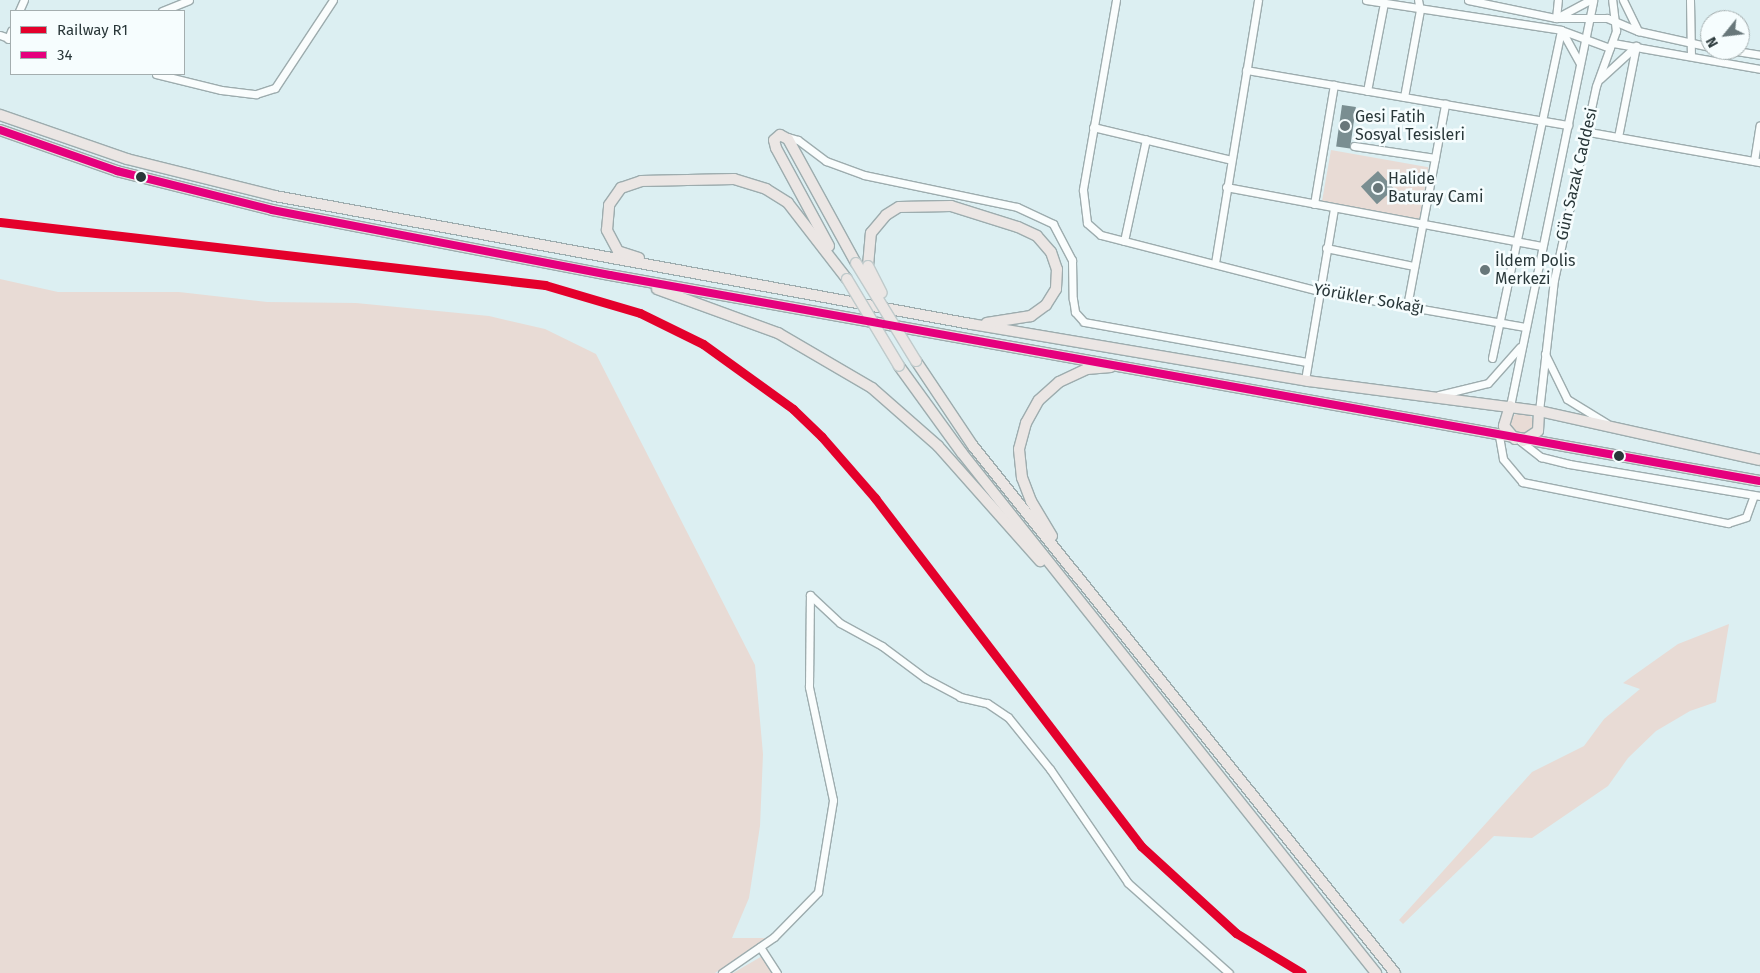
<!DOCTYPE html>
<meta charset="utf-8">
<style>
body{margin:0}
#map{position:relative;width:1760px;height:973px;overflow:hidden;background:#dceff2;font-family:"Fira Sans",sans-serif}
div>[style]{position:absolute}
.green>*{inset:0;background:#e8dbd5;transform-origin:0 0}
.round{border-radius:50%}
.building>*{inset:0;background:#7a8e91;transform-origin:0 0}
.roads{filter:drop-shadow(1px 0 #9dacae) drop-shadow(-1px 0 #9dacae) drop-shadow(0 1px #9dacae) drop-shadow(0 -1px #9dacae)}
.minor>*{height:7px;margin:-3.5px;padding:0 3.5px;transform-origin:3.5px;border-radius:3.5px;background:#fafdfd}
.highway>*{height:10px;margin:-5px;padding:0 5px;transform-origin:5px;border-radius:5px;background:#ebe6e4}
.bridges{filter:drop-shadow(1px 0 #bfcacb) drop-shadow(-1px 0 #bfcacb) drop-shadow(0 1px #bfcacb) drop-shadow(0 -1px #bfcacb)}
.highway-bridge>*{height:10px;margin:-5px;padding:0 5px;transform-origin:5px;border-radius:5px;background:#ebe6e4}
.bus-1>*{height:8px;margin:-4px;padding:0 4px;transform-origin:4px;border-radius:4px;background:#e5007d}
.rail-1>*{height:9px;margin:-4.5px;padding:0 4.5px;transform-origin:4.5px;border-radius:4.5px;background:#e4002b}
.dots>*{width:14px;height:14px;translate:-50% -50%;box-sizing:border-box;border:2px solid #f6fdfe;border-radius:50%}
span{translate:-50% -50%;white-space:nowrap;text-align:center;line-height:1.15;-webkit-text-stroke:5px #f6fdfe;paint-order:stroke}
.poi-label{font-size:16px;color:#293739}
.left{translate:0 -50%;text-align:left}
.street-label{font-size:16px;color:#293739}
.legend{position:absolute;left:10px;top:10px;width:175px;height:65px;box-sizing:border-box;background:#f6fdfe;border:1px solid #a4aeaf;margin:0;padding:6px 9px;list-style:none;font-size:15px;color:#293739}
.legend li{display:flex;align-items:center;gap:10px;height:25px}
.legend b{width:25px;border:1px solid #a4aeaf}
.north{position:absolute;left:1700px;top:10px;width:50px;height:50px;box-sizing:border-box;background:#f6fdfe;border:1px solid #a4aeaf;border-radius:50%;rotate:241deg;font-size:14px;font-weight:700;line-height:20px;text-align:center;color:#293739}
.north::after{content:'';display:block;margin:auto;width:18px;height:22px;background:#68777a;clip-path:polygon(50% 0,100% 100%,50% 72%,0 100%)}
</style>
<div id="map">
<div class="green">
<div style="left:1331px;top:150px;width:99px;height:54px;rotate:10deg"></div>
<div style="clip-path:polygon(0 279px,58px 292px,179px 292px,267px 302px,356px 303px,489px 316px,545px 329px,596px 354px,755px 665px,763px 754px,760px 826px,749px 898px,732px 938px,768px 938px,715px 973px,0 973px)"></div>
<div class="round" style="left:1511px;top:412px;width:22px;height:22px"></div>
<div style="clip-path:polygon(1729px 624px,1716px 702px,1690px 711px,1656px 731px,1628px 758px,1608px 786px,1532px 838px,1494px 836px,1403px 924px,1399px 920px,1532px 772px,1584px 746px,1604px 719px,1640px 689px,1623px 683px,1678px 644px)"></div>
<div style="clip-path:polygon(764px 955px,776px 973px,733px 973px)"></div>
</div>
<div class="building">
<div style="left:1342px;top:105px;width:14px;height:42px;rotate:8deg"></div>
<div style="left:1378px;top:171px;width:24px;height:23px;rotate:48deg"></div>
</div>
<div class="roads">
<div class="minor">
<div style="left:1116px;top:0;width:193px;rotate:99.9deg"></div>
<div style="left:1083px;top:190px;width:33px;rotate:83deg"></div>
<div style="left:1087px;top:223px;width:18px;rotate:41deg"></div>
<div style="left:1101px;top:235px;width:225px;rotate:14.4deg"></div>
<div style="left:1319px;top:291px;width:210px;rotate:9.9deg"></div>
<div style="left:1366px;top:0;width:197px;rotate:8.7deg"></div>
<div style="left:1561px;top:30px;width:52px;rotate:20.2deg"></div>
<div style="left:1468px;top:0;width:90px;rotate:11.6deg"></div>
<div style="left:1556px;top:18px;width:51px"></div>
<div style="left:1607px;top:18px;width:34px;rotate:23deg"></div>
<div style="left:1638px;top:31px;width:74px;rotate:12.5deg"></div>
<div style="left:1623px;top:0;width:34px;rotate:64deg"></div>
<div style="left:1690px;top:0;width:56px;rotate:89deg"></div>
<div style="left:19px;top:11px;width:12px;rotate:-66deg"></div>
<div style="left:162px;top:11px;width:29px;rotate:-22deg"></div>
<div style="left:1558px;top:17px;width:36px;rotate:-28deg"></div>
<div style="left:1556px;top:18px;width:18px;rotate:-84deg"></div>
<div style="left:1563px;top:33px;width:35px;rotate:61deg"></div>
<div style="left:0;top:35px;width:12px;rotate:20deg"></div>
<div style="left:8px;top:39px;width:9px;rotate:-69deg"></div>
<div style="left:1613px;top:43px;width:149px;rotate:10deg"></div>
<div style="left:1730px;top:50px;width:30px;rotate:9deg"></div>
<div style="left:1246px;top:70px;width:327px;rotate:9.7deg"></div>
<div style="left:156px;top:74px;width:67px;rotate:13.8deg"></div>
<div style="left:221px;top:90px;width:35px;rotate:7deg"></div>
<div style="left:256px;top:94px;width:20px;rotate:-18deg"></div>
<div style="left:275px;top:88px;width:105px;rotate:-56.6deg"></div>
<div style="left:1600px;top:79px;width:49px;rotate:-42.5deg"></div>
<div style="left:1367px;top:91px;width:90px;rotate:-79.1deg"></div>
<div style="left:1404px;top:97px;width:88px;rotate:-79.6deg"></div>
<div style="left:1420px;top:10px;width:10px;rotate:-101deg"></div>
<div style="left:1093px;top:127px;width:142px;rotate:13.4deg"></div>
<div style="left:1589px;top:132px;width:174px;rotate:10deg"></div>
<div style="left:787px;top:137px;width:11px;rotate:15deg"></div>
<div style="left:798px;top:140px;width:35px;rotate:37deg"></div>
<div style="left:826px;top:161px;width:40px;rotate:20.2deg"></div>
<div style="left:864px;top:175px;width:156px;rotate:11.8deg"></div>
<div style="left:1017px;top:207px;width:40px;rotate:25deg"></div>
<div style="left:1053px;top:224px;width:41px;rotate:62.2deg"></div>
<div style="left:1072px;top:260px;width:39px;rotate:89deg"></div>
<div style="left:1073px;top:299px;width:13px;rotate:81deg"></div>
<div style="left:1075px;top:312px;width:13px;rotate:48deg"></div>
<div style="left:1084px;top:322px;width:227px;rotate:10.2deg"></div>
<div style="left:1618px;top:137px;width:93px;rotate:-78.8deg"></div>
<div style="left:1354px;top:146px;width:82px;rotate:8.4deg"></div>
<div style="left:1754px;top:161px;width:36px;rotate:-81deg"></div>
<div style="left:1226px;top:187px;width:321px;rotate:10.6deg"></div>
<div style="left:1314px;top:204px;width:121px;rotate:-80.5deg"></div>
<div style="left:1124px;top:241px;width:104px;rotate:-77.8deg"></div>
<div style="left:1326px;top:248px;width:90px;rotate:11.6deg"></div>
<div style="left:1215px;top:263px;width:266px;rotate:-80.7deg"></div>
<div style="left:1407px;top:306px;width:206px;rotate:-79.3deg"></div>
<div style="left:1545px;top:354px;width:50px;rotate:63.9deg"></div>
<div style="left:1567px;top:399px;width:46px;rotate:31.6deg"></div>
<div style="left:1492px;top:358px;width:335px;rotate:-78.1deg"></div>
<div style="left:1305px;top:380px;width:174px;rotate:-80.4deg"></div>
<div style="left:1439px;top:395px;width:50px;rotate:-13.8deg"></div>
<div style="left:1488px;top:383px;width:48px;rotate:-48.4deg"></div>
<div style="left:1510px;top:406px;width:414px;rotate:-78.4deg"></div>
<div style="left:1539px;top:411px;width:132px;rotate:-83.5deg"></div>
<div style="left:1554px;top:280px;width:198px;rotate:-77.8deg"></div>
<div style="left:1596px;top:86px;width:59px;rotate:-70deg"></div>
<div style="left:1616px;top:31px;width:31px;rotate:-97deg"></div>
<div style="left:1499px;top:436px;width:23px;rotate:80deg"></div>
<div style="left:1503px;top:459px;width:30px;rotate:50deg"></div>
<div style="left:1522px;top:482px;width:210px;rotate:11.3deg"></div>
<div style="left:1728px;top:523px;width:19px;rotate:-18deg"></div>
<div style="left:1746px;top:517px;width:23px;rotate:-70deg"></div>
<div style="left:1519px;top:440px;width:28px;rotate:38deg"></div>
<div style="left:1541px;top:457px;width:29px;rotate:14deg"></div>
<div style="left:1569px;top:464px;width:194px;rotate:9.5deg"></div>
<div style="left:810px;top:595px;width:41px;rotate:43deg"></div>
<div style="left:840px;top:623px;width:48px;rotate:28.7deg"></div>
<div style="left:882px;top:646px;width:54px;rotate:36.7deg"></div>
<div style="left:925px;top:678px;width:40px;rotate:28deg"></div>
<div style="left:960px;top:697px;width:28px;rotate:13deg"></div>
<div style="left:987px;top:703px;width:25px;rotate:34deg"></div>
<div style="left:1008px;top:717px;width:67px;rotate:51.1deg"></div>
<div style="left:1050px;top:769px;width:138px;rotate:55.6deg"></div>
<div style="left:1128px;top:883px;width:135px;rotate:41.7deg"></div>
<div style="left:760px;top:947px;width:31px;rotate:57deg"></div>
<div style="left:722px;top:973px;width:63px;rotate:-34.7deg"></div>
<div style="left:774px;top:937px;width:63px;rotate:-45.6deg"></div>
<div style="left:818px;top:892px;width:93px;rotate:-80.7deg"></div>
<div style="left:833px;top:800px;width:116px;rotate:-102deg"></div>
<div style="left:809px;top:687px;width:92px;rotate:-89.4deg"></div>
</div>
<div class="highway">
<div style="left:0;top:115px;width:134px;rotate:19.1deg"></div>
<div style="left:127px;top:159px;width:153px;rotate:14deg"></div>
<div style="left:275px;top:196px;width:708px;rotate:10.42deg"></div>
<div style="left:971px;top:324px;width:342px;rotate:9.6deg"></div>
<div style="left:1308px;top:381px;width:233px;rotate:7.4deg"></div>
<div style="left:1539px;top:411px;width:226px;rotate:12.5deg"></div>
<div style="left:0;top:130px;width:124px;rotate:19.3deg"></div>
<div style="left:117px;top:171px;width:160px;rotate:14.1deg"></div>
<div style="left:272px;top:210px;width:344px;rotate:10.9deg"></div>
<div style="left:610px;top:275px;width:1168px;rotate:10.16deg"></div>
<div style="left:829px;top:246px;width:111px;rotate:-118.4deg"></div>
<div style="left:776px;top:148px;width:8px;rotate:-104deg"></div>
<div style="left:774px;top:140px;width:8px;rotate:-40deg"></div>
<div style="left:780px;top:135px;width:9px;rotate:27deg"></div>
<div style="left:788px;top:139px;width:141px;rotate:61.3deg"></div>
<div style="left:639px;top:258px;width:22px;rotate:-162deg"></div>
<div style="left:618px;top:251px;width:24px;rotate:-118deg"></div>
<div style="left:607px;top:230px;width:25px;rotate:-85deg"></div>
<div style="left:609px;top:205px;width:21px;rotate:-55deg"></div>
<div style="left:621px;top:188px;width:21px;rotate:-19deg"></div>
<div style="left:641px;top:181px;width:93px;rotate:-1.2deg"></div>
<div style="left:734px;top:179px;width:34px;rotate:17deg"></div>
<div style="left:766px;top:189px;width:26px;rotate:32deg"></div>
<div style="left:788px;top:203px;width:96px;rotate:52.2deg"></div>
<div style="left:868px;top:266px;width:33px;rotate:-85deg"></div>
<div style="left:871px;top:233px;width:23px;rotate:-50deg"></div>
<div style="left:886px;top:215px;width:15px;rotate:-32deg"></div>
<div style="left:899px;top:207px;width:52px;rotate:-1.1deg"></div>
<div style="left:951px;top:206px;width:70px;rotate:17.4deg"></div>
<div style="left:1018px;top:227px;width:21px;rotate:25deg"></div>
<div style="left:1037px;top:236px;width:21px;rotate:49deg"></div>
<div style="left:1051px;top:252px;width:18px;rotate:71deg"></div>
<div style="left:1057px;top:269px;width:20px;rotate:93deg"></div>
<div style="left:1056px;top:289px;width:19px;rotate:122deg"></div>
<div style="left:1046px;top:305px;width:19px;rotate:144deg"></div>
<div style="left:1031px;top:316px;width:45px;rotate:171deg"></div>
<div style="left:657px;top:289px;width:129px;rotate:20deg"></div>
<div style="left:778px;top:333px;width:109px;rotate:30.3deg"></div>
<div style="left:872px;top:388px;width:88px;rotate:41.3deg"></div>
<div style="left:938px;top:446px;width:154px;rotate:48.4deg"></div>
<div style="left:916px;top:361px;width:102px;rotate:56.2deg"></div>
<div style="left:973px;top:446px;width:675px;rotate:51.31deg"></div>
<div style="left:899px;top:366px;width:107px;rotate:54.1deg"></div>
<div style="left:962px;top:453px;width:665px;rotate:51.47deg"></div>
<div style="left:1510px;top:406px;width:21px;rotate:107deg"></div>
<div style="left:1504px;top:426px;width:17px;rotate:50deg"></div>
<div style="left:1523px;top:441px;width:18px;rotate:-34deg"></div>
<div style="left:1538px;top:431px;width:20px;rotate:-87deg"></div>
<div style="left:1052px;top:536px;width:41px;rotate:-121deg"></div>
<div style="left:1031px;top:501px;width:25px;rotate:-111deg"></div>
<div style="left:1022px;top:478px;width:29px;rotate:-96deg"></div>
<div style="left:1019px;top:449px;width:27px;rotate:-75deg"></div>
<div style="left:1026px;top:423px;width:26px;rotate:-61deg"></div>
<div style="left:1039px;top:400px;width:27px;rotate:-42deg"></div>
<div style="left:1059px;top:382px;width:31px;rotate:-25deg"></div>
<div style="left:1087px;top:369px;width:24px;rotate:-5deg"></div>
</div>
</div>
<div class="bridges">
<div class="highway-bridge">
<div style="left:856px;top:263px;width:115px;rotate:58.5deg"></div>
<div style="left:868px;top:266px;width:30px;rotate:63deg"></div>
<div style="left:847px;top:279px;width:101px;rotate:59.1deg"></div>
</div>
</div>
<div class="bus-1">
<div style="left:0;top:130px;width:124px;rotate:19.3deg"></div>
<div style="left:117px;top:171px;width:160px;rotate:14.1deg"></div>
<div style="left:272px;top:210px;width:344px;rotate:10.9deg"></div>
<div style="left:610px;top:275px;width:1168px;rotate:10.16deg"></div>
</div>
<div class="rail-1">
<div style="left:0;top:222px;width:549px;rotate:6.59deg"></div>
<div style="left:545px;top:285px;width:99px;rotate:16.4deg"></div>
<div style="left:640px;top:313px;width:70px;rotate:26.2deg"></div>
<div style="left:703px;top:344px;width:111px;rotate:35.8deg"></div>
<div style="left:793px;top:409px;width:40px;rotate:44deg"></div>
<div style="left:822px;top:437px;width:81px;rotate:49deg"></div>
<div style="left:875px;top:498px;width:438px;rotate:52.6deg"></div>
<div style="left:1141px;top:846px;width:129px;rotate:42.5deg"></div>
<div style="left:1236px;top:933px;width:77px;rotate:31.2deg"></div>
</div>
<div class="dots">
<div style="left:1345px;top:126px;background:#68777a"></div>
<div style="left:141px;top:177px;background:#293739"></div>
<div style="left:1378px;top:188px;background:#68777a"></div>
<div style="left:1485px;top:270px;background:#68777a"></div>
<div style="left:1619px;top:456px;background:#293739"></div>
</div>
<div class="poi-label">
<span class="left" style="left:1355px;top:126px">Gesi Fatih<br>Sosyal Tesisleri</span>
<span class="left" style="left:1388px;top:188px">Halide<br>Baturay Cami</span>
<span class="left" style="left:1495px;top:270px">İldem Polis<br>Merkezi</span>
</div>
<div class="street-label">
<span style="left:1577px;top:174px;rotate:-77deg">Gün Sazak Caddesi</span>
<span style="left:1369px;top:299px;rotate:10deg">Yörükler Sokağı</span>
</div>
<ul class="legend">
<li><b style="height:6px;background:#e4002b"></b>Railway R1</li>
<li><b style="height:6px;background:#e5007d"></b>34</li>
</ul>
<div class="north">N</div>
</div>
